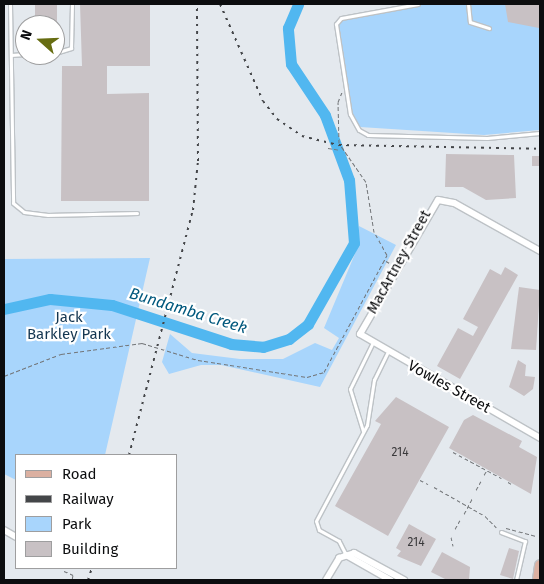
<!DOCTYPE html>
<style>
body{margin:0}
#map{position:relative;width:544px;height:584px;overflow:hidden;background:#e4e9ee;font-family:"Fira Sans",sans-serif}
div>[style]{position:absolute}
.green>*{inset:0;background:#a8d5fc}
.river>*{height:11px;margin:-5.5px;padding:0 5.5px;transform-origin:5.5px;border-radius:5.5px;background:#51b7f0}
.building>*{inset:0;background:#c8c1c4;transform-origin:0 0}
.path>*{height:1px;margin-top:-0.5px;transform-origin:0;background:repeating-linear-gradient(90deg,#727578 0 4px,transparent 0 6.5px)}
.roads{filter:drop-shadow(1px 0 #bdc2c6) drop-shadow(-1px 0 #bdc2c6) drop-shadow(0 1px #bdc2c6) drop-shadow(0 -1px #bdc2c6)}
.lane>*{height:3px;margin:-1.5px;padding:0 1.5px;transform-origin:1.5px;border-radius:1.5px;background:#fff}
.street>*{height:6px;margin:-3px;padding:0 3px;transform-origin:3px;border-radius:3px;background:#fff}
.primary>*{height:10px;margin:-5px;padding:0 5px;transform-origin:5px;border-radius:5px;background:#dbb0a1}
.rail>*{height:2px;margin-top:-1px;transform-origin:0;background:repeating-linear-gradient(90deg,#444649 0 2.5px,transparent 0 7.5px)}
span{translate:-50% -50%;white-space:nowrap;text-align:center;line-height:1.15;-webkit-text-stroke:4.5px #fff;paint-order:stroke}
.number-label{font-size:12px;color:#3b3a3c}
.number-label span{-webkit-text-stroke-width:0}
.street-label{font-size:15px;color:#0c0d0f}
.park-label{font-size:15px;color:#143651}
.water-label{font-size:16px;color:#01587d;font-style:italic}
.frame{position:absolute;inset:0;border:5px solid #0c0d0f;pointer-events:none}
.legend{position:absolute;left:15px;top:454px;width:162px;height:115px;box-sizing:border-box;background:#fff;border:1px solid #9e9e9f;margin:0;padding:6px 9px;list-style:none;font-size:15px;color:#0c0d0f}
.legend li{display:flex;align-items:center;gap:10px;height:25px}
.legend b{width:25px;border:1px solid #9e9e9f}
.north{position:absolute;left:15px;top:15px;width:50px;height:50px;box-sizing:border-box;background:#fff;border:1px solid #9e9e9f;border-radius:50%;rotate:290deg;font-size:14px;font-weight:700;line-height:20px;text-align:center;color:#0c0d0f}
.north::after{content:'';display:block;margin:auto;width:18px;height:22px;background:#676d12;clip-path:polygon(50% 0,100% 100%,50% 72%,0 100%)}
</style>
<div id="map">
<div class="green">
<div style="clip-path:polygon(421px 4px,540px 4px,540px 130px,484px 135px,360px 127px,353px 118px,337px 24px,341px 19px)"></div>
<div style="clip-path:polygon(359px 226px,396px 245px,320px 387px,221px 365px,201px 365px,169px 374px,162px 362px,170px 334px,192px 353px,240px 359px,283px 359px,315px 343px,332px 350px,339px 338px,324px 328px,357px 249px)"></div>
<div style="clip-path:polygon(150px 258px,105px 455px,16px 455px,16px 480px,4px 474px,4px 259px)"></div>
</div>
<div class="river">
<div style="left:4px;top:309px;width:47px;rotate:-12.3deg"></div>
<div style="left:50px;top:299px;width:62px;rotate:5.5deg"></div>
<div style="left:112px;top:305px;width:125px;rotate:18.1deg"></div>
<div style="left:231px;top:344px;width:32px;rotate:5deg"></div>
<div style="left:263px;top:347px;width:27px;rotate:-17deg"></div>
<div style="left:289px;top:339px;width:24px;rotate:-38deg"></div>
<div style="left:308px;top:324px;width:93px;rotate:-60.4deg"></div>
<div style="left:354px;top:243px;width:63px;rotate:-94.5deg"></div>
<div style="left:349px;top:180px;width:69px;rotate:-110.3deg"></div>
<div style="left:325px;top:115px;width:61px;rotate:-123.7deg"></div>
<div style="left:291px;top:64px;width:36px;rotate:-95deg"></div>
<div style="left:288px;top:28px;width:26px;rotate:-67deg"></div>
</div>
<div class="building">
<div style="left:35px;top:4px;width:22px;height:21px"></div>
<div style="clip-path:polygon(80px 4px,150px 4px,150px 66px,107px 66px,107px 94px,149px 93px,149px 201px,61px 201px,62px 66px,82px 66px)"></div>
<div style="clip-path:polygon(505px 4px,540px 4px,539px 28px,508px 22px)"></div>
<div style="clip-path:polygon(446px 154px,514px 155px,516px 198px,486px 200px,463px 187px,445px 187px)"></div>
<div style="left:532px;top:156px;width:8px;height:10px"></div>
<div style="clip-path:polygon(505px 267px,518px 275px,460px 379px,437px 366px,458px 328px,473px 336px,478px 327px,463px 319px,490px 269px,501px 275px)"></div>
<div style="clip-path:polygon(519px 287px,540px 290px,536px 350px,511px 349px)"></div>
<div style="clip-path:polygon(518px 360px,526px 365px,525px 376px,535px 377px,533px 389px,524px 396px,509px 387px)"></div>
<div style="clip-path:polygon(396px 397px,449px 427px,388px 536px,335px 506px,381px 424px,375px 421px)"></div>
<div style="clip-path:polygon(473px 415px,522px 441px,519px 447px,537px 457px,531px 494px,449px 448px,464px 420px)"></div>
<div style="clip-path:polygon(409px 524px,436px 539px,421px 566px,397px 556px,401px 551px,396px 548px)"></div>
<div style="clip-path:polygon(509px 548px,519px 551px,513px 579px,500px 575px)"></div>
<div style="clip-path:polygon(442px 552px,470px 567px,469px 580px,447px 580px,431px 572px)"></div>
</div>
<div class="path">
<div style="left:328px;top:148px;width:12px;rotate:9deg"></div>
<div style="left:386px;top:261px;width:8px;rotate:30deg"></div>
<div style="left:4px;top:376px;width:61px;rotate:-21.1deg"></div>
<div style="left:61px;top:354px;width:82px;rotate:-7.7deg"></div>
<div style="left:142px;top:343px;width:59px;rotate:16.9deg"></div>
<div style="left:198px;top:360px;width:110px;rotate:8.9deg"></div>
<div style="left:307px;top:377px;width:18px;rotate:-16deg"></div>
<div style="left:324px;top:372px;width:133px;rotate:-61.7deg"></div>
<div style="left:387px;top:255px;width:26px;rotate:-119deg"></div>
<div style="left:374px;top:232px;width:51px;rotate:-99.1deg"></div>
<div style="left:366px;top:182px;width:47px;rotate:-124.7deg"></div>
<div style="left:339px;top:143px;width:41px;rotate:-91.4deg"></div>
<div style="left:338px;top:102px;width:11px;rotate:-68deg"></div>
<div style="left:453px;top:452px;width:55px;rotate:28.4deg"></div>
<div style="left:484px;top:475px;width:6px;rotate:-59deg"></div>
<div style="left:420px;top:480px;width:9px;rotate:27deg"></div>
<div style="left:508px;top:482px;width:6px;rotate:31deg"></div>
<div style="left:434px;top:487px;width:59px;rotate:29.6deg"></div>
<div style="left:485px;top:516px;width:16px;rotate:45deg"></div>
<div style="left:476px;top:490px;width:10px;rotate:-61deg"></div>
<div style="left:464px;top:514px;width:19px;rotate:-62deg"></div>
<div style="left:506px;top:528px;width:31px;rotate:15deg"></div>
<div style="left:455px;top:529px;width:10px;rotate:-61deg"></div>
<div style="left:451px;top:537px;width:9px;rotate:77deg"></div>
<div style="left:64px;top:571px;width:10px;rotate:24deg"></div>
<div style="left:73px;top:575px;width:5px;rotate:101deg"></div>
</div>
<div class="roads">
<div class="lane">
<div style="left:10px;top:4px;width:199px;rotate:89.1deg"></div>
<div style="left:13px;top:203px;width:14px;rotate:39deg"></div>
<div style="left:24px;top:212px;width:24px;rotate:7deg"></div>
<div style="left:48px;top:215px;width:89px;rotate:-1.3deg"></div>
<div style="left:418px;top:4px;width:78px;rotate:169.7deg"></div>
<div style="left:341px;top:18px;width:8px;rotate:130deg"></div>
<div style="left:336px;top:24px;width:91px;rotate:81.2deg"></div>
<div style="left:350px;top:114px;width:18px;rotate:61deg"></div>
<div style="left:359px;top:130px;width:10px;rotate:29deg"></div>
<div style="left:368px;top:135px;width:119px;rotate:1.4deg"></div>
<div style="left:487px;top:138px;width:53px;rotate:-5.4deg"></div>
<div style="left:468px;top:4px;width:18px;rotate:84deg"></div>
<div style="left:470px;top:22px;width:20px;rotate:18deg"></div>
<div style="left:55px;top:53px;width:17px;rotate:-17deg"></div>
<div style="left:71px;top:48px;width:44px;rotate:-88.7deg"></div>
<div style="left:11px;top:55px;width:14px;rotate:-4deg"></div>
<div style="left:363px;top:431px;width:44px;rotate:-107.2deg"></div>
<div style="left:350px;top:389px;width:50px;rotate:-63.9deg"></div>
<div style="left:501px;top:532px;width:26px;rotate:21deg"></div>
<div style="left:525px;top:541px;width:40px;rotate:103deg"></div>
<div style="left:346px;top:555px;width:16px;rotate:-117deg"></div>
<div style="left:339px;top:541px;width:23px;rotate:-151deg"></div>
<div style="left:319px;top:530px;width:9px;rotate:-108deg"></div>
<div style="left:316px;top:521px;width:109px;rotate:-62deg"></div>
<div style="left:367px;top:425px;width:46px;rotate:-81.2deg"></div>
<div style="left:374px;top:380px;width:30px;rotate:-64deg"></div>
</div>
<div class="street">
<div style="left:540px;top:251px;width:98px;rotate:-150.8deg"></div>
<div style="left:454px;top:203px;width:16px;rotate:-169deg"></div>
<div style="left:438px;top:200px;width:155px;rotate:120.2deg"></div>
<div style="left:360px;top:334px;width:208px;rotate:30deg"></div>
<div style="left:4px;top:530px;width:14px;rotate:30deg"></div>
<div style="left:346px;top:555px;width:51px;rotate:29.6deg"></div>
<div style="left:326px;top:580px;width:26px;rotate:-59deg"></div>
<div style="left:339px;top:558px;width:16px;rotate:-18deg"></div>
<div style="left:354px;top:553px;width:57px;rotate:28.4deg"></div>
</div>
<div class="primary">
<div style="left:538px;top:580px;width:15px;rotate:-82deg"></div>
</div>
</div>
<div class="rail">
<div style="left:220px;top:4px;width:106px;rotate:66.1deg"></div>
<div style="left:263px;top:101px;width:23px;rotate:52deg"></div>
<div style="left:277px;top:119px;width:30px;rotate:34deg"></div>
<div style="left:302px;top:136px;width:38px;rotate:14deg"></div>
<div style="left:339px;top:145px;width:201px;rotate:1.1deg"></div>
<div style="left:129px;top:455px;width:253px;rotate:-75.4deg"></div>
<div style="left:193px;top:210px;width:49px;rotate:-84.2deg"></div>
<div style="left:198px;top:161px;width:157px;rotate:-90.4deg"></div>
<div style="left:88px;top:580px;width:13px;rotate:-72deg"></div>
</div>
<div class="number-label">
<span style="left:400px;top:453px">214</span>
<span style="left:416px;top:543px">214</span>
</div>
<div class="street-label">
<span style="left:399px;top:262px;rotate:-61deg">MacArtney Street</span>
<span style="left:449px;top:387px;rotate:29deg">Vowles Street</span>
</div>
<div class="park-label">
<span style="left:69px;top:326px">Jack<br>Barkley Park</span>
</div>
<div class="water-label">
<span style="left:188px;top:311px;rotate:17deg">Bundamba Creek</span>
</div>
<div class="frame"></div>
<ul class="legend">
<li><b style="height:6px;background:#dbb0a1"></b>Road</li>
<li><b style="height:6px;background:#444649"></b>Railway</li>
<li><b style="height:14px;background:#a8d5fc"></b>Park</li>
<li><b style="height:14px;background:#c8c1c4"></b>Building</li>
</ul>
<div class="north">N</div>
</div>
